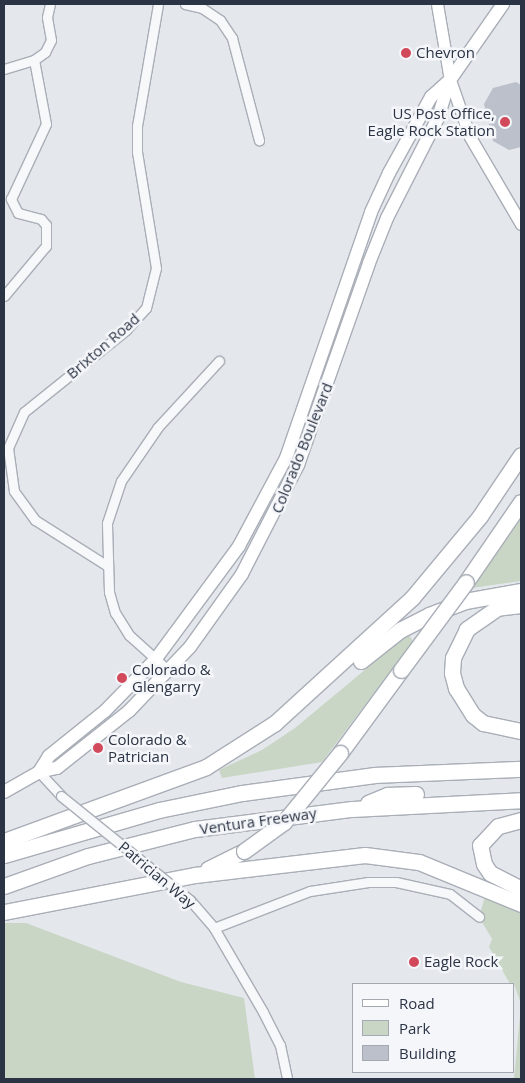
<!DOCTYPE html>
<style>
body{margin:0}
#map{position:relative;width:525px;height:1083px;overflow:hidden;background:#e4e7ec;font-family:"Open Sans",sans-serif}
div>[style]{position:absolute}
.green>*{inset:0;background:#c9d6c5}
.building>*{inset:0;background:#bbc0ca}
.roads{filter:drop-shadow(1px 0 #a9aeb7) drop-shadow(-1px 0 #a9aeb7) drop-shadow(0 1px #a9aeb7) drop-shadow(0 -1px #a9aeb7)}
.street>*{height:9px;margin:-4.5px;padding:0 4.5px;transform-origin:4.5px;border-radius:4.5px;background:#f7f8fa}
.secondary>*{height:11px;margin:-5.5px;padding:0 5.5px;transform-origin:5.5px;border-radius:5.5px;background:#fff}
.primary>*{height:12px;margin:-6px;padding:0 6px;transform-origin:6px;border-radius:6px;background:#fff}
.highway>*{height:15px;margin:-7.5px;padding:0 7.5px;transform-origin:7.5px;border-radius:7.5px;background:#fff}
.bridges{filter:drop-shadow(1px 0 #a9aeb7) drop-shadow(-1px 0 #a9aeb7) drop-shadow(0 1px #a9aeb7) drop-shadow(0 -1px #a9aeb7)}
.street-bridge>*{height:9px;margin:-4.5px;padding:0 4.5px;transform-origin:4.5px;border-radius:4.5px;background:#f7f8fa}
.highway-bridge>*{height:15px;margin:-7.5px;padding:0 7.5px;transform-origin:7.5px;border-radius:7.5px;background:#fff}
.dots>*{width:14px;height:14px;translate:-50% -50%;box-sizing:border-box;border:2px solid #f4f6f9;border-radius:50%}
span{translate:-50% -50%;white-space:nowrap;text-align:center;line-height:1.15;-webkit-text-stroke:5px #f4f6f9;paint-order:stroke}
.poi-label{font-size:15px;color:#2b3445}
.left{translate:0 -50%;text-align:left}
.right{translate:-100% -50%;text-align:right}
.street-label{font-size:15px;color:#2b3445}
.frame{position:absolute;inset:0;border:5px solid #2b3445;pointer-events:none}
.legend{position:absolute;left:352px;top:983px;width:162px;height:90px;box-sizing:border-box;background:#f4f6f9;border:1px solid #a4a8b1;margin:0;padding:6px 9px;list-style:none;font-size:15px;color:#2b3445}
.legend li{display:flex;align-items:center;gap:10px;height:25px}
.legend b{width:25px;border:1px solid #a4a8b1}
</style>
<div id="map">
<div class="green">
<div style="clip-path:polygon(521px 519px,521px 581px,472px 588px)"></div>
<div style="clip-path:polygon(408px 634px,413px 641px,322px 762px,222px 778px,219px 770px,262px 750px,295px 728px)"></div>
<div style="clip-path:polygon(486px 893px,521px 905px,521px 1004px,514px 984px,510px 984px,489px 947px,492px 939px,479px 917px)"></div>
<div style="clip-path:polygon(4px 923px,26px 923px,181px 982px,244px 998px,255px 1079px,4px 1079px)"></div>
<div style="clip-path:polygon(521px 1005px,521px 1079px,514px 1079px)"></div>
</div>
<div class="building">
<div style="clip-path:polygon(516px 82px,521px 85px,521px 147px,509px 150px,493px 141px,484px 104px,493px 88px)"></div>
</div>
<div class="roads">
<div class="street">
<div style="left:185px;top:4px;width:17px;rotate:13deg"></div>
<div style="left:202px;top:8px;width:22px;rotate:34deg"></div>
<div style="left:220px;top:20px;width:22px;rotate:56deg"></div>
<div style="left:232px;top:38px;width:106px;rotate:75.2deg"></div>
<div style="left:4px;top:69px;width:31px;rotate:-17deg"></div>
<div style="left:34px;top:60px;width:14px;rotate:-36deg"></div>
<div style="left:45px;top:52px;width:13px;rotate:-63deg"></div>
<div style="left:51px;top:40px;width:23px;rotate:-100deg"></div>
<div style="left:47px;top:17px;width:13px;rotate:-77deg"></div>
<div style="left:4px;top:296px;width:65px;rotate:-50deg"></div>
<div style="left:46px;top:246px;width:21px;rotate:-90deg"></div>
<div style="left:46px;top:225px;width:8px;rotate:-130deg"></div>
<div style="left:41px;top:219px;width:24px;rotate:-165deg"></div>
<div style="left:18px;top:213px;width:16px;rotate:-117deg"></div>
<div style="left:11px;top:199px;width:83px;rotate:-65deg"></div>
<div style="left:46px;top:124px;width:65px;rotate:-100.6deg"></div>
<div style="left:106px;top:565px;width:84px;rotate:-147.6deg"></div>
<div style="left:35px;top:520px;width:36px;rotate:-126deg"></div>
<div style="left:14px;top:491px;width:43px;rotate:-97.9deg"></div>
<div style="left:8px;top:448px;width:39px;rotate:-66deg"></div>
<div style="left:24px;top:412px;width:131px;rotate:-38.8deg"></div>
<div style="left:126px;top:330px;width:30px;rotate:-48deg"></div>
<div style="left:146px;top:308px;width:41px;rotate:-76deg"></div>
<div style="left:156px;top:268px;width:118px;rotate:-99.3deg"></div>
<div style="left:137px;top:152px;width:26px;rotate:-90deg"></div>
<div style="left:137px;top:126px;width:124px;rotate:-80.2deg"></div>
<div style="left:169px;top:671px;width:54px;rotate:-138deg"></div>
<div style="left:129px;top:635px;width:26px;rotate:-122deg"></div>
<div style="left:115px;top:613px;width:22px;rotate:-106deg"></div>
<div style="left:109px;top:592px;width:69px;rotate:-91.7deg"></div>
<div style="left:107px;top:523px;width:44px;rotate:-71.6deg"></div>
<div style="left:121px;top:481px;width:65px;rotate:-55.6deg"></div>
<div style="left:158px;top:427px;width:90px;rotate:-47.3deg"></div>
<div style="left:39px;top:772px;width:33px;rotate:47deg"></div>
<div style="left:190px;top:900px;width:37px;rotate:49deg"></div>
<div style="left:214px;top:928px;width:97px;rotate:59.7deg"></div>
<div style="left:263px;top:1012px;width:37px;rotate:63deg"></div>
<div style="left:280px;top:1045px;width:35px;rotate:78deg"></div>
<div style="left:214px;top:928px;width:103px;rotate:-21.1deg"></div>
<div style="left:310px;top:891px;width:59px;rotate:-8.8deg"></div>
<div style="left:368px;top:882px;width:28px"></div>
<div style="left:396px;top:882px;width:55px;rotate:12.5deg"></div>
<div style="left:450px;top:894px;width:37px;rotate:38deg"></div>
</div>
<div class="secondary">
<div style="left:437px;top:4px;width:77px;rotate:80.3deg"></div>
<div style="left:450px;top:80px;width:60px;rotate:70.7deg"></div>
<div style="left:470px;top:137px;width:101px;rotate:59.6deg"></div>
</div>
<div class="primary">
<div style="left:39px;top:772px;width:19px;rotate:-58deg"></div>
<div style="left:49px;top:756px;width:72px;rotate:-38.8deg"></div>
<div style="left:105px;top:711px;width:71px;rotate:-45.6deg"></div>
<div style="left:155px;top:660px;width:142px;rotate:-53.6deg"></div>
<div style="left:239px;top:546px;width:100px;rotate:-61.9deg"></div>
<div style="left:286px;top:458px;width:260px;rotate:-70.9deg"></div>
<div style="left:371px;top:212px;width:43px;rotate:-65.2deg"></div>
<div style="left:389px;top:173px;width:87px;rotate:-61.1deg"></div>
<div style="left:431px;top:97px;width:25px;rotate:-42deg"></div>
<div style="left:450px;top:80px;width:93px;rotate:-55.1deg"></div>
<div style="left:4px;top:792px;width:40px;rotate:-29.7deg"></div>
<div style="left:39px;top:772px;width:18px;rotate:-13deg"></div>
<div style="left:57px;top:768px;width:92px;rotate:-38.4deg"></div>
<div style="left:129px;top:711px;width:88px;rotate:-46.4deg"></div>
<div style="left:190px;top:647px;width:90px;rotate:-54.5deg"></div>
<div style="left:242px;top:574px;width:123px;rotate:-62.8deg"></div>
<div style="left:298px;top:465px;width:214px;rotate:-70.6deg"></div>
<div style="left:369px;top:263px;width:48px;rotate:-68.2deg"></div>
<div style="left:387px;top:218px;width:112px;rotate:-63deg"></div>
<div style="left:438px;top:118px;width:39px;rotate:-73deg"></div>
</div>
<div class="highway">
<div style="left:466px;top:582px;width:97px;rotate:-55.5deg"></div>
<div style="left:521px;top:605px;width:24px;rotate:173deg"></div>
<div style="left:497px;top:608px;width:37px;rotate:145deg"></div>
<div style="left:467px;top:629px;width:32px;rotate:116deg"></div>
<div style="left:453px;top:658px;width:15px;rotate:94deg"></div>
<div style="left:452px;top:673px;width:16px;rotate:75deg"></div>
<div style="left:456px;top:688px;width:32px;rotate:58deg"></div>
<div style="left:473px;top:715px;width:13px;rotate:39deg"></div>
<div style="left:483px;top:723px;width:39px;rotate:12deg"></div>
<div style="left:361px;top:661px;width:50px;rotate:-38.5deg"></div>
<div style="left:400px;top:630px;width:33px;rotate:-27deg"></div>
<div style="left:429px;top:615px;width:39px;rotate:-21deg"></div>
<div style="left:465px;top:601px;width:57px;rotate:-10.1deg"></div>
<div style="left:340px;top:753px;width:103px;rotate:-53.7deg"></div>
<div style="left:368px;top:803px;width:21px;rotate:-23deg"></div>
<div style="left:387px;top:795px;width:29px;rotate:-2deg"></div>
<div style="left:521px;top:820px;width:24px;rotate:165deg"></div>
<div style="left:498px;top:826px;width:26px;rotate:133deg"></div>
<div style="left:480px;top:845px;width:19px;rotate:78deg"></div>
<div style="left:484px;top:864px;width:11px;rotate:56deg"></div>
<div style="left:490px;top:873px;width:35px;rotate:27deg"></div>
<div style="left:4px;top:841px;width:215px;rotate:-20.1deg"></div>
<div style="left:206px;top:767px;width:82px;rotate:-32.5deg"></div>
<div style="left:275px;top:723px;width:185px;rotate:-42.4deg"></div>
<div style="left:412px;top:598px;width:107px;rotate:-50.3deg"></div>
<div style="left:480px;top:516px;width:73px;rotate:-56.1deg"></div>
<div style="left:4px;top:855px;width:161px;rotate:-16.2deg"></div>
<div style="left:159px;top:810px;width:85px;rotate:-11.6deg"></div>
<div style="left:242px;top:793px;width:134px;rotate:-7.7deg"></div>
<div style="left:375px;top:775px;width:146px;rotate:-2.4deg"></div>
<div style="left:208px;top:869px;width:40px;rotate:-26.6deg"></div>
<div style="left:4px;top:886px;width:89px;rotate:-19.7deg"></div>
<div style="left:88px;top:856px;width:110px;rotate:-14.2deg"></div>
<div style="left:195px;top:829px;width:158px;rotate:-7.3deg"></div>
<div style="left:352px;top:809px;width:169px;rotate:-3deg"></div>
<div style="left:4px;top:912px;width:195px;rotate:-11deg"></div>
<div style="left:195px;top:875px;width:171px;rotate:-6.7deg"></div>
<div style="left:365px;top:855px;width:54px;rotate:7.4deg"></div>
<div style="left:419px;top:862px;width:110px;rotate:22.4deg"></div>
</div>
</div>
<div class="bridges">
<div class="street-bridge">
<div style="left:61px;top:796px;width:166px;rotate:38.9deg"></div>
</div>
<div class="highway-bridge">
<div style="left:401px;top:670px;width:109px;rotate:-53.5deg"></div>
<div style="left:244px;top:851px;width:49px;rotate:-35.9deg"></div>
<div style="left:284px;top:822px;width:89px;rotate:-50.9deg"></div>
</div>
</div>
<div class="dots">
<div style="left:406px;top:53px;background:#d1495b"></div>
<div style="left:505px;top:122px;background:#d1495b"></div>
<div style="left:122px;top:678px;background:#d1495b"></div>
<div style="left:98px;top:748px;background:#d1495b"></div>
<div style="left:414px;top:962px;background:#d1495b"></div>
</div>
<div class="poi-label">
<span class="left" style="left:416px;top:53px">Chevron</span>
<span class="right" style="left:495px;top:122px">US Post Office,<br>Eagle Rock Station</span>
<span class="left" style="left:132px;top:678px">Colorado &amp;<br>Glengarry</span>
<span class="left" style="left:108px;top:748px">Colorado &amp;<br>Patrician</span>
<span class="left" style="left:424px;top:962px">Eagle Rock</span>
</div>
<div class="street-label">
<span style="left:103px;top:346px;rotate:-41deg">Brixton Road</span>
<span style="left:302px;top:448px;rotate:-68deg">Colorado Boulevard</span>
<span style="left:258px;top:821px;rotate:-8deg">Ventura Freeway</span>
<span style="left:157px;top:875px;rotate:40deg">Patrician Way</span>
</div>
<div class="frame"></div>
<ul class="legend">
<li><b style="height:6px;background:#fff"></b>Road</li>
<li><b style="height:14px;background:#c9d6c5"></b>Park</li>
<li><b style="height:14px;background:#bbc0ca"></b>Building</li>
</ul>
</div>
